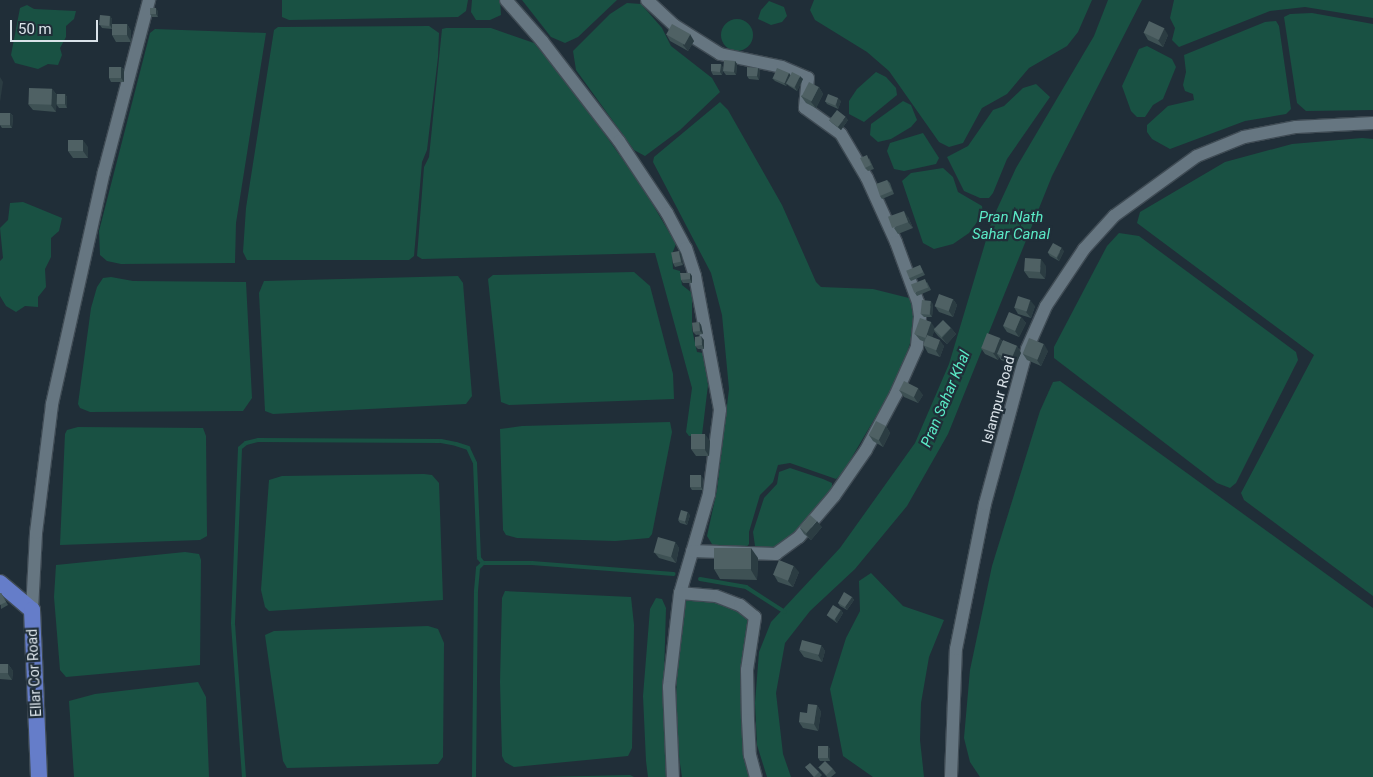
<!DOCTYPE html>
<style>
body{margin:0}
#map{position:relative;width:1373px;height:777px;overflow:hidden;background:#202e38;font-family:Roboto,sans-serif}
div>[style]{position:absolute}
.water>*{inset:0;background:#195143}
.round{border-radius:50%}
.stream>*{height:4px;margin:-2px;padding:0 2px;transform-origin:2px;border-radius:2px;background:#195143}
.roads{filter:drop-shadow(1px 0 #3f4b54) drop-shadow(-1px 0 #3f4b54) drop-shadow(0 1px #3f4b54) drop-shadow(0 -1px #3f4b54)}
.minor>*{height:12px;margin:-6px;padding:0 6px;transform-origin:6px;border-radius:6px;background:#667681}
.major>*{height:16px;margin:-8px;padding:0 8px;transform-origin:8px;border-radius:8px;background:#657dc9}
.wall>*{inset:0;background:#3e5154}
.shaded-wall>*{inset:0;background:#2b3c42}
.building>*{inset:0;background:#4f6164;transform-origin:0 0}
span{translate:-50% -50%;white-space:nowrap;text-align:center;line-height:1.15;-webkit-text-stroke:4.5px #202e38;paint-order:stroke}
.street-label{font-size:14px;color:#dae3e9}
.water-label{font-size:15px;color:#5aeac6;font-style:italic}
.scale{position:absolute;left:10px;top:20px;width:88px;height:22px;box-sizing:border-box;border:2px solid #dae3e9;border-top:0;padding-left:6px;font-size:15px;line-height:18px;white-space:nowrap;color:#dae3e9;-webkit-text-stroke:4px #202e38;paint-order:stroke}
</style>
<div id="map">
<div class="water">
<div style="clip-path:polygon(282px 0,468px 0,466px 11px,458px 17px,289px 20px,282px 17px)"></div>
<div style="clip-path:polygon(472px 0,500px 0,501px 15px,490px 20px,476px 20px,471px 12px)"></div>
<div style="clip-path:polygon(522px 0,617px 0,578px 37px,565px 43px,551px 37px)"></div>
<div style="clip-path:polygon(814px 0,1092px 0,1078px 32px,1067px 46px,1029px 68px,1007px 94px,982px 108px,963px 143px,949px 147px,939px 142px,889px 71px,867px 52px,815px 20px,810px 10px)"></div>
<div style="clip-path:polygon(1108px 0,1142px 0,1052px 176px,948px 434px,907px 506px,855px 569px,810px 611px,785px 643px,776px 693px,783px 754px,791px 777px,767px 777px,757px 745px,755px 703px,759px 652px,771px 622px,840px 548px,915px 443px,949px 364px,992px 220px,1016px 168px,1094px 36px)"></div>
<div style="clip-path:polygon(1174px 0,1373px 0,1373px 18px,1305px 7px,1270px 11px,1179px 47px,1172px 40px,1175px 28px,1170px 18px)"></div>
<div style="clip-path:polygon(769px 1px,784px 7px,787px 16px,782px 22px,771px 25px,758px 19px,761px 10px)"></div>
<div style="clip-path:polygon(627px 3px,641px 4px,662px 28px,671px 46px,712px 78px,720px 92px,680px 130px,645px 156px,634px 150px,576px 70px,573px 51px,610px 14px)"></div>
<div style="clip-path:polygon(27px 5px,34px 9px,76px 11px,74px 19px,66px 26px,66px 37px,60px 48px,62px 55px,58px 65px,48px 64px,38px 69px,15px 63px,11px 55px,20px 8px)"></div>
<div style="clip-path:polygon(1312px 13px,1373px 24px,1373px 110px,1306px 111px,1297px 103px,1284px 17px,1290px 14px)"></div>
<div class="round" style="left:721px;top:19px;width:32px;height:32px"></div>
<div style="clip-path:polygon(1276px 21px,1279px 26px,1291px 109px,1286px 114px,1245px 121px,1170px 149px,1152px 139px,1147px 132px,1147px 125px,1168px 106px,1194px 100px,1193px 94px,1185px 91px,1183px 85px,1186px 72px,1184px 55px,1265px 22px)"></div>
<div style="clip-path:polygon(429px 26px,439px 33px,438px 57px,427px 150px,422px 162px,414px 256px,409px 260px,247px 260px,243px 252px,246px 208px,274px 30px,278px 27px)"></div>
<div style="clip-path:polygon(446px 28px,491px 28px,534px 43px,574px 91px,643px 188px,676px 244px,672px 254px,673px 269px,680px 271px,682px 285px,692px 293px,692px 329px,697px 352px,703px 353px,708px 385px,702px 435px,689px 436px,686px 432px,692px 388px,655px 253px,422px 259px,417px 256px,424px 167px,429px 157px,442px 29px)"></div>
<div style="clip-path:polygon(155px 29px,266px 33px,236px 223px,235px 263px,121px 264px,107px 261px,100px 255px,99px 231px,150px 33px)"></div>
<div style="clip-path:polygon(1147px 46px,1172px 59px,1176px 67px,1163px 99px,1153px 105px,1145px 117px,1137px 117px,1131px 111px,1122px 86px,1139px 49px)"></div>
<div style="clip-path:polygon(876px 72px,886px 77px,896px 88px,897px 95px,864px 122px,849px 114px,849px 101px,857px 89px)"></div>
<div style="clip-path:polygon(1036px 84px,1050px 97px,1007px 159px,993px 193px,989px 198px,980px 198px,964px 191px,947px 157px,968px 146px,993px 110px,1004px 106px,1023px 88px)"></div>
<div style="clip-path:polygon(903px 101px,911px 105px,917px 120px,911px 127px,891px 139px,878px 142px,870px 135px,871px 124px)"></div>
<div style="clip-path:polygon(720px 102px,728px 110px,782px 205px,816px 282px,821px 287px,873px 289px,909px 298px,913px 304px,915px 328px,899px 377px,842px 474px,836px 479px,790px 463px,778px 465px,773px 482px,760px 495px,749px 532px,749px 544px,746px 548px,715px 549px,707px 536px,717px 490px,729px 389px,722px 315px,711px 273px,653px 162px,654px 157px)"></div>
<div style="clip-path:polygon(923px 133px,939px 158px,936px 164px,904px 171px,894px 169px,887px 151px,890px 143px)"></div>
<div style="clip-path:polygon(1362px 138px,1373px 139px,1373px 596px,1244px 500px,1241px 493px,1314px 355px,1137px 223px,1140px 212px,1225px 162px,1292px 144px)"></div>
<div style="clip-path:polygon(943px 168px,953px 177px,958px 192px,982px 206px,983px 214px,969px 233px,953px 244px,934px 249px,923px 243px,902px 181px,911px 173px)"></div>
<div style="clip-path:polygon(23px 202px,62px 218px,59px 231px,51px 238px,51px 257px,45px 269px,46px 287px,38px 297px,38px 307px,25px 306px,16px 312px,6px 306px,0 296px,0 261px,3px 258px,0 228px,8px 220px,10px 203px)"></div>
<div style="clip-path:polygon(1119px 233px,1139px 236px,1296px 352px,1298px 360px,1236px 483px,1230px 488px,1217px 483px,1054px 358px,1054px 347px,1107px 246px)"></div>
<div style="clip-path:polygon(634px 272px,650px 286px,673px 374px,674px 399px,509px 405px,501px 402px,488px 279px,493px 275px)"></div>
<div style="clip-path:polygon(458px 276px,463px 283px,472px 396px,466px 404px,273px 414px,265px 411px,259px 293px,264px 281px)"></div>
<div style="clip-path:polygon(111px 277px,133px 281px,246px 282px,252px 398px,243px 411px,90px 412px,80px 408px,78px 404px,91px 308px,97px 287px,103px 278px)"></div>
<div style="clip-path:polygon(1060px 381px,1373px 608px,1373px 777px,980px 777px,970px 762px,964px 738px,970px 670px,992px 566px,1040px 411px,1053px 382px)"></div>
<div style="clip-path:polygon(670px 422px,672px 432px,652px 534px,649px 538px,615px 541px,517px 538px,506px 535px,503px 530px,500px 429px,522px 426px)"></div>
<div style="clip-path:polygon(78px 427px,203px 428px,206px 436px,207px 536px,200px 540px,60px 545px,65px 434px,67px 430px)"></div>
<div style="clip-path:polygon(790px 468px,823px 479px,832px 483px,832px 487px,794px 537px,780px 546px,760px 549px,755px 546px,753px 532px,764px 498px,777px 484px,779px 472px)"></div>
<div style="clip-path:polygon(424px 474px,432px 475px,439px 483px,443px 600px,269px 611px,265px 607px,261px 590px,269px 480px,282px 476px)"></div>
<div style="clip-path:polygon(185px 552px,199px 554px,201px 560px,200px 665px,66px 677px,60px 670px,54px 597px,56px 565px)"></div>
<div style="clip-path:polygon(871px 573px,903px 606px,944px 620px,929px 657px,921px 703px,920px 740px,924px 777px,873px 777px,843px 756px,830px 689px,846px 638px,860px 611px,859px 581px)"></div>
<div style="clip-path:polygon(505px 591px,631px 597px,634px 625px,632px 748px,628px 756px,514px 767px,505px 762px,502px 756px,500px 682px,502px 598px)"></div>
<div style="clip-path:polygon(656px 598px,662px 599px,666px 608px,663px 709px,667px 777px,648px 777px,646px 761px,643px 696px,650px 609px)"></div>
<div style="clip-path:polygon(693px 598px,723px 602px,751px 616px,751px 777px,682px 777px,675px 730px,678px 642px,685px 600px)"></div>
<div style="clip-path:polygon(428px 626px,438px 629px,444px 643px,443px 757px,438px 764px,287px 768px,283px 761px,265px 635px,274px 631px)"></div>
<div style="clip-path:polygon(198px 682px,206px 697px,209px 777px,74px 777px,69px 701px,95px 694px)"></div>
<div style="clip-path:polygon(630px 775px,634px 777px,541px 777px)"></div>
</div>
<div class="stream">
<div style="left:700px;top:579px;width:47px;rotate:9.9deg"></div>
<div style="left:746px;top:587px;width:46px;rotate:32.7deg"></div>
<div style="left:244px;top:777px;width:154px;rotate:-94.1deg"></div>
<div style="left:233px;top:623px;width:175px;rotate:-87.7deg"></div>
<div style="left:240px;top:448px;width:8px;rotate:-40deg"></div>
<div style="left:246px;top:443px;width:12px;rotate:-14deg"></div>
<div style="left:258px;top:440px;width:183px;rotate:0.3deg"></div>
<div style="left:441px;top:441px;width:15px;rotate:11deg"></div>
<div style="left:456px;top:444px;width:13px;rotate:18deg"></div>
<div style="left:468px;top:448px;width:17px;rotate:65deg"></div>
<div style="left:475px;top:463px;width:95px;rotate:87.6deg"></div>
<div style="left:479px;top:558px;width:6px;rotate:51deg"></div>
<div style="left:483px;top:563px;width:49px"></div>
<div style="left:532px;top:563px;width:142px;rotate:4.4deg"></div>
<div style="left:474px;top:777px;width:186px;rotate:-89.4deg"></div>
<div style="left:476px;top:591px;width:23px;rotate:-85deg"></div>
<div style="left:478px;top:568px;width:7px;rotate:-45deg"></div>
</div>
<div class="roads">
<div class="minor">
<div style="left:506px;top:0;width:55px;rotate:48.7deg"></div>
<div style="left:542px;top:41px;width:126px;rotate:52.4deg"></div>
<div style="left:619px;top:141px;width:87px;rotate:56.3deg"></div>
<div style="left:667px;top:213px;width:40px;rotate:62deg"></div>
<div style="left:686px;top:248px;width:29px;rotate:72deg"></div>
<div style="left:695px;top:276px;width:136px;rotate:79.4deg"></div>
<div style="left:720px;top:410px;width:85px;rotate:97.5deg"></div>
<div style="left:709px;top:494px;width:103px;rotate:106.3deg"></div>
<div style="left:680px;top:593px;width:95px;rotate:96.7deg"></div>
<div style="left:669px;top:687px;width:90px;rotate:87.5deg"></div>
<div style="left:647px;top:0;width:37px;rotate:43deg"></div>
<div style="left:674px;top:25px;width:54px;rotate:32.2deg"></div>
<div style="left:720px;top:54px;width:63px;rotate:11.8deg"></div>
<div style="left:782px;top:67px;width:28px;rotate:23deg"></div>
<div style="left:808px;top:78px;width:30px;rotate:96deg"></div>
<div style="left:805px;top:108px;width:44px;rotate:35.8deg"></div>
<div style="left:841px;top:134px;width:51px;rotate:59.4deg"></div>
<div style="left:867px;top:178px;width:70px;rotate:65.6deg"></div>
<div style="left:896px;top:242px;width:64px;rotate:69.9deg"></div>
<div style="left:918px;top:302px;width:15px;rotate:82deg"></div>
<div style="left:920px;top:317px;width:30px;rotate:96deg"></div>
<div style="left:917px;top:347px;width:51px;rotate:114.1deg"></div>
<div style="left:896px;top:394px;width:64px;rotate:118.2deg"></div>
<div style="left:866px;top:450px;width:56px;rotate:124.8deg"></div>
<div style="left:834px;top:496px;width:54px;rotate:130.5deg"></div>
<div style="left:799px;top:537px;width:29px;rotate:144deg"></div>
<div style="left:776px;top:554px;width:84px;rotate:-178deg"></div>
<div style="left:680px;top:593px;width:36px;rotate:5deg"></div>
<div style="left:716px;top:596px;width:26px;rotate:21deg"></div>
<div style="left:740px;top:605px;width:19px;rotate:39deg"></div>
<div style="left:755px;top:617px;width:54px;rotate:98.6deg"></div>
<div style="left:747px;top:670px;width:50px;rotate:88.9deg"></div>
<div style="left:748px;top:720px;width:35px;rotate:87deg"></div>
<div style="left:750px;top:755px;width:23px;rotate:75deg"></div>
<div style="left:32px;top:610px;width:77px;rotate:-87deg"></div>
<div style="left:36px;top:533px;width:130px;rotate:-82.9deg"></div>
<div style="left:52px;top:404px;width:238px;rotate:-77.4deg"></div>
<div style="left:104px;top:172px;width:178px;rotate:-75.3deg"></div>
<div style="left:951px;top:777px;width:128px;rotate:-87.8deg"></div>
<div style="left:956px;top:649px;width:148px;rotate:-78.7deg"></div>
<div style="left:985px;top:504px;width:161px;rotate:-74.8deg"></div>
<div style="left:1027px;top:349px;width:47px;rotate:-66.2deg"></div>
<div style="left:1046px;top:306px;width:69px;rotate:-56.3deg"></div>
<div style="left:1084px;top:249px;width:45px;rotate:-47.7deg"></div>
<div style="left:1114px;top:216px;width:102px;rotate:-35.9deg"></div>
<div style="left:1197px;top:156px;width:51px;rotate:-22deg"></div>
<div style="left:1244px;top:137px;width:53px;rotate:-10.9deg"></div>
<div style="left:1296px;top:127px;width:77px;rotate:-3deg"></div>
</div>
<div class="major">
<div style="left:0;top:583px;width:42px;rotate:40.2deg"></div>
<div style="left:32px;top:610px;width:167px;rotate:87.6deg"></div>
</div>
</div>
<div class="wall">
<div style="clip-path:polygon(158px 11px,158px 17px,152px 17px,150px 14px)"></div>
<div style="clip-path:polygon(110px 16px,112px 19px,112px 24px,127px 24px,131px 31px,131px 42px,116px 42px,112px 35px,112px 29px,102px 28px,100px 25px)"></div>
<div style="clip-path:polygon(1144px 33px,1168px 35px,1163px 47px,1148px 40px)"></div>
<div style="clip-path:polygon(666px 34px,694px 41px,688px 51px,670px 41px)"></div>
<div style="clip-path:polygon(735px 61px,737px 64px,736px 75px,726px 75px,723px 71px)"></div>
<div style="clip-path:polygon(721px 64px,723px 68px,722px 75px,713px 75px,711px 71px)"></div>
<div style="clip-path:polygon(121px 67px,124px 70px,124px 82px,111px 82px,109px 78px)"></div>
<div style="clip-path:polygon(758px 68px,760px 71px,759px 80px,749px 79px,747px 76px)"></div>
<div style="clip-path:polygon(789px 73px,790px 75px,803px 79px,797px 91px,789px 86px,787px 84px,786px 86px,775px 81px,772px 78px)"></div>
<div style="clip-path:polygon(819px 87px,823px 94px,816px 108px,806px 103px,801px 96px)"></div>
<div style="clip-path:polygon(52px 89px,57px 95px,65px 94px,67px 97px,67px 108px,59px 108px,56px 104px,56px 112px,33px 110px,28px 104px)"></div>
<div style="clip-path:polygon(825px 101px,841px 101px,838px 109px,827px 104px)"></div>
<div style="clip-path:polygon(10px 113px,13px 116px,12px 128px,2px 128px,0 125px)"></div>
<div style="clip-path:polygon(829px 120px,848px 120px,841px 130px,832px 123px)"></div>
<div style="clip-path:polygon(88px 147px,88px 158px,73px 158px,68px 151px)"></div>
<div style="clip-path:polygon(869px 158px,874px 169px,868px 171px,865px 168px)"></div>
<div style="clip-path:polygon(887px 180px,890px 183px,894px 194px,882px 199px,880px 196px)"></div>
<div style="clip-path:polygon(908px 217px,913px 228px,898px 234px,894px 228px)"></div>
<div style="clip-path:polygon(1064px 251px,1059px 261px,1050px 256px,1048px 253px)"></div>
<div style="clip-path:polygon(681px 254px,683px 265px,675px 267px,673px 263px)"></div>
<div style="clip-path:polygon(920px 265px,925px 275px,911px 281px,909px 278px)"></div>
<div style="clip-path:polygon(1046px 266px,1045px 279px,1029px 278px,1024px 271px)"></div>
<div style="clip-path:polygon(692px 276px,692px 283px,683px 283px,681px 280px)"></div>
<div style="clip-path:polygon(927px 282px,931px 290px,917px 296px,915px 293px)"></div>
<div style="clip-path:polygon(953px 299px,957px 305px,953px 317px,939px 312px,935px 306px)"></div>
<div style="clip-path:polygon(933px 304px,932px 317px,924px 317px,921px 314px)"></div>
<div style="clip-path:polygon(1035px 306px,1031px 318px,1018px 314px,1014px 307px)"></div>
<div style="clip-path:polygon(1021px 317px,1026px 323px,1019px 337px,1007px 332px,1003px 326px)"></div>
<div style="clip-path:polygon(699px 322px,701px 325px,703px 334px,696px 335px,693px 332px)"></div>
<div style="clip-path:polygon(935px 328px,951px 328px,956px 334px,947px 344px,938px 336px,934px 331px,932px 337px,944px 346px,940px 357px,928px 353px,924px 346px,925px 342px,920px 340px,915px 334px)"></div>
<div style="clip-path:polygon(1000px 338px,1002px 341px,1017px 346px,1021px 353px,1015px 366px,1001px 360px,999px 357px,998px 360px,985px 354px,981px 348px)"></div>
<div style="clip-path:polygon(704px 340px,704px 349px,698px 349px,695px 346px)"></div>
<div style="clip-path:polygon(1048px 351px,1041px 366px,1027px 360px,1023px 354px)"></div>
<div style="clip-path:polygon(899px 390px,923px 395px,918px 403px,904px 397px)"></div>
<div style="clip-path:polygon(886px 426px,890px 433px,883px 447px,873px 441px,869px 435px)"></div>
<div style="clip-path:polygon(710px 441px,709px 456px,696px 456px,691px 449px)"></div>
<div style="clip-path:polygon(703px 478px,703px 490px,692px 490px,690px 487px)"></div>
<div style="clip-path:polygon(690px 515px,687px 525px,680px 523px,678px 520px)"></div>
<div style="clip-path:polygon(822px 527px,811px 540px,804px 534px,800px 528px)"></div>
<div style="clip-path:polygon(675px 542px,679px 548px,676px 563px,659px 558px,654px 552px)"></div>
<div style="clip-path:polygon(758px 558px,757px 580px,720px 579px,714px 569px)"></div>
<div style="clip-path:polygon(799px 572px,793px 587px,778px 582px,774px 575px)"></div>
<div style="clip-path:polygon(0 593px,1px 593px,3px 596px,8px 605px,1px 609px)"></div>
<div style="clip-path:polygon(852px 597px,854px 600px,847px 610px,840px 606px,838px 603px)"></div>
<div style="clip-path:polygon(841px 610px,843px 613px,837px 623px,830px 618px,827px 615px)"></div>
<div style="clip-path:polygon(821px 645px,825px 651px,822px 662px,804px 657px,799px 650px)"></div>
<div style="clip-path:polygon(0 664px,8px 664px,13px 671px,12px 680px,0 679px)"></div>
<div style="clip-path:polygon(817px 705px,821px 712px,818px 731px,803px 728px,799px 722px,807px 713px)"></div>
<div style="clip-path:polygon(828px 746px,830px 749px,830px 761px,820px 761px,818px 758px)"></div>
<div style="clip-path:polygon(805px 767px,819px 772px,822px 775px,820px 777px,814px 777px)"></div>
<div style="clip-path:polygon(818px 767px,833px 769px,836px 773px,831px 777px,827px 777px)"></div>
</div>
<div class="shaded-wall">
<div style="clip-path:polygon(156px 8px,158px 11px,158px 17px,156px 14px)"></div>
<div style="clip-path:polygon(110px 16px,112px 19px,112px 29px,110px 25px)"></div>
<div style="clip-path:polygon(127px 24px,131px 31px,131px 42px,127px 35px)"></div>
<div style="clip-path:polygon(1164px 28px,1168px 35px,1163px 47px,1158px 40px)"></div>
<div style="clip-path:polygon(690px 34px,694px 41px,688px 51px,683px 45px)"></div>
<div style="clip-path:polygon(735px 61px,737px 64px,736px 75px,734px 72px)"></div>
<div style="clip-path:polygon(721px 64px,723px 68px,722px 75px,720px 72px)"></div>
<div style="clip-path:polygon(121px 67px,124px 70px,124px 82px,121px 78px)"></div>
<div style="clip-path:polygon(758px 68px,760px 71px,759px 80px,757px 76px)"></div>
<div style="clip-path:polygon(789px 73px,791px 76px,786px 83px,787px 84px,786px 86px,784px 83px)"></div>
<div style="clip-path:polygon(800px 76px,803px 79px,797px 91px,795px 87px)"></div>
<div style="clip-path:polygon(0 77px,3px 82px,0 102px)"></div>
<div style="clip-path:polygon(819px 87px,823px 94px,816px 108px,811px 102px)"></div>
<div style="clip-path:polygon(52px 89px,57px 95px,56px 112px,51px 105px)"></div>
<div style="clip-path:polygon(65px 94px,67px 97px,67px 108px,65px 104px)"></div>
<div style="clip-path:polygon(838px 98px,841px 101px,838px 109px,836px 105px)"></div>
<div style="clip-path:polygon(10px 113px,13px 116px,12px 128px,10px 125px)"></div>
<div style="clip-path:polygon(846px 117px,848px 120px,841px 130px,838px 127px)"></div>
<div style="clip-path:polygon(83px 140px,88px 147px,88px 158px,83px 151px)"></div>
<div style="clip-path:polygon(904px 211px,908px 217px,913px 228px,908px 222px)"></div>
<div style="clip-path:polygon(1062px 248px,1064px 251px,1059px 261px,1057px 258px)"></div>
<div style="clip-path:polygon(679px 251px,681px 254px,683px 265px,681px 262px)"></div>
<div style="clip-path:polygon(1041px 259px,1046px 266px,1045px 279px,1040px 273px)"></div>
<div style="clip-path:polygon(690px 273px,692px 276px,692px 283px,690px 279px)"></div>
<div style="clip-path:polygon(953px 299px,957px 305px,953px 317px,948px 310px)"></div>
<div style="clip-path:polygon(1030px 300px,1035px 306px,1031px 318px,1026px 312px)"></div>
<div style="clip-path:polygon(931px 301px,933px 304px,932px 317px,930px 314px)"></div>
<div style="clip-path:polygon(1021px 317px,1026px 323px,1019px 337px,1015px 331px)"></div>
<div style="clip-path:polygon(699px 322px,701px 325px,703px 334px,700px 331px)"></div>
<div style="clip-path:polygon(931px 322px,935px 328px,930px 344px,926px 337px)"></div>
<div style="clip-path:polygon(951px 328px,956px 334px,947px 344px,942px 338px)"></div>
<div style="clip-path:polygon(701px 336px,704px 340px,704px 349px,702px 345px)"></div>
<div style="clip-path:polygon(1000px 338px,1004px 345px,997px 354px,999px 357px,998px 360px,993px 353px)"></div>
<div style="clip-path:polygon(940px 340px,944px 346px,940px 357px,936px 351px)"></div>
<div style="clip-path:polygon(1044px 344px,1048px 351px,1041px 366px,1037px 360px)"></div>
<div style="clip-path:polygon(1017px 346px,1021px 353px,1015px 366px,1011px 360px)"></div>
<div style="clip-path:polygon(918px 388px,923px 395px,918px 403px,914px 397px)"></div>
<div style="clip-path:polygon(886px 426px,890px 433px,883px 447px,879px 440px)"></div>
<div style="clip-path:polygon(705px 434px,710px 441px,709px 456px,705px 450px)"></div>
<div style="clip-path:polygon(701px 475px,703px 478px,703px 490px,701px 487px)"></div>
<div style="clip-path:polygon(688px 512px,690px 515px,687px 525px,685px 522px)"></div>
<div style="clip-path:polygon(817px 521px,822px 527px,811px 540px,806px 534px)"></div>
<div style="clip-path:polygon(675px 542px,679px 548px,676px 563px,671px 556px)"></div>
<div style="clip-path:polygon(751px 548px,758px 558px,757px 580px,751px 570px)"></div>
<div style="clip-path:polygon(794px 566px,799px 572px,793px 587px,788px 581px)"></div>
<div style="clip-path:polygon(852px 597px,854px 600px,847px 610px,845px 607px)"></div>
<div style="clip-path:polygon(841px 610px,843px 613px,837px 623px,835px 619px)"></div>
<div style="clip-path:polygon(821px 645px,825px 651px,822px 662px,818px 655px)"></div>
<div style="clip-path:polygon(8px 664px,13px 671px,12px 680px,8px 674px)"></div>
<div style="clip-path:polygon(817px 705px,821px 712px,818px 731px,814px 724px)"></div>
<div style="clip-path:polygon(828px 746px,830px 749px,830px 761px,828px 757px)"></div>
</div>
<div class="building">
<div style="left:150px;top:8px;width:6px;height:6px"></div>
<div style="left:100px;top:15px;width:10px;height:10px;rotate:6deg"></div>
<div style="left:1149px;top:21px;width:17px;height:13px;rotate:25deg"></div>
<div style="left:112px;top:24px;width:15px;height:11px"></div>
<div style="left:672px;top:24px;width:21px;height:12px;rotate:29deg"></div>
<div style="left:724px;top:60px;width:11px;height:11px;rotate:5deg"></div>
<div style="clip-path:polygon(711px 64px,721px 64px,720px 72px,711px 71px)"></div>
<div style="left:109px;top:67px;width:12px;height:11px"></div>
<div style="clip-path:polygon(747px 67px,758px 68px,757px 76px,747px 76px)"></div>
<div style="left:777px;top:68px;width:13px;height:11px;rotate:23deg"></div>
<div style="left:792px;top:72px;width:9px;height:13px;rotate:27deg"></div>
<div style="left:809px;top:82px;width:11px;height:16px;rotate:27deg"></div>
<div style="left:29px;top:88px;width:23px;height:16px;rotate:2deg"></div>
<div style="left:57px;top:94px;width:8px;height:10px"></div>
<div style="left:828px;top:94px;width:11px;height:8px;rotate:22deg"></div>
<div style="left:837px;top:110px;width:11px;height:13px;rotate:38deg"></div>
<div style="left:0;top:113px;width:10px;height:12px"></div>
<div style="left:68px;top:140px;width:15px;height:11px"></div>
<div style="clip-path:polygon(867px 155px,871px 165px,865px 168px,860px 158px)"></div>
<div style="clip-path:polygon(887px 180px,892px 191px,880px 196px,876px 184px)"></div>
<div style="left:904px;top:211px;width:12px;height:17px;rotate:70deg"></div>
<div style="left:1053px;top:243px;width:10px;height:11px;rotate:29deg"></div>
<div style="left:679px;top:251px;width:11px;height:8px;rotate:80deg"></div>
<div style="left:1025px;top:258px;width:16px;height:13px;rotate:4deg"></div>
<div style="left:920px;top:265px;width:8px;height:15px;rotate:67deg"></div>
<div style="clip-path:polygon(680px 273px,690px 273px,690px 279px,681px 280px)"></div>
<div style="left:925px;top:279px;width:9px;height:15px;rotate:69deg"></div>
<div style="left:939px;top:294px;width:15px;height:13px;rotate:20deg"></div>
<div style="left:1018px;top:296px;width:13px;height:12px;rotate:18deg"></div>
<div style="left:922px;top:300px;width:9px;height:14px;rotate:6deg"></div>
<div style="left:1009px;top:312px;width:13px;height:15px;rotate:23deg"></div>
<div style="left:920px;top:318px;width:12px;height:17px;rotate:20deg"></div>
<div style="left:943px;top:320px;width:11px;height:13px;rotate:45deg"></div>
<div style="left:699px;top:322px;width:9px;height:7px;rotate:84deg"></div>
<div style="left:987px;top:333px;width:14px;height:16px;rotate:21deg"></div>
<div style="left:927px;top:335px;width:14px;height:11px;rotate:21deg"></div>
<div style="clip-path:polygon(701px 336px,702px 345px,695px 346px,695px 337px)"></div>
<div style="left:1029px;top:338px;width:16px;height:17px;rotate:22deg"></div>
<div style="left:1003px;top:340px;width:15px;height:15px;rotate:23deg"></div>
<div style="left:904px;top:381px;width:16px;height:10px;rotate:27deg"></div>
<div style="left:876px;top:421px;width:11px;height:16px;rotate:27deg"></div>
<div style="left:691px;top:434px;width:14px;height:15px"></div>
<div style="left:690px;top:475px;width:11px;height:12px"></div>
<div style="left:681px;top:510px;width:7px;height:10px;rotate:16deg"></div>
<div style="left:810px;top:515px;width:9px;height:16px;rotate:41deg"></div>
<div style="left:658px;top:537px;width:18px;height:16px;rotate:16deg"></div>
<div style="left:714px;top:548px;width:37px;height:21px"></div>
<div style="left:779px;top:560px;width:16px;height:16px;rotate:22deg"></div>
<div style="clip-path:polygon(844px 592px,852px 597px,845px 607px,838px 603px)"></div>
<div style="clip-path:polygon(0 593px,1px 593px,6px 602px,0 605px)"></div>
<div style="left:833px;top:605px;width:9px;height:12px;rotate:32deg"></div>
<div style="left:802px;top:640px;width:20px;height:10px;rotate:15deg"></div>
<div style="left:0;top:664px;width:8px;height:9px"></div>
<div style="clip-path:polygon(808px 704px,817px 705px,814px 724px,799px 722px,800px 712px,807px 713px)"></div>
<div style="left:818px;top:746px;width:10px;height:12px"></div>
<div style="left:825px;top:761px;width:11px;height:9px;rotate:45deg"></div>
<div style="clip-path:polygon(810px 763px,819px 772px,814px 777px,805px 767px)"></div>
</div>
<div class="street-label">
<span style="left:998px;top:400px;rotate:-75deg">Islampur Road</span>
<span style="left:34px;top:673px;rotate:-93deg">Ellar Cor Road</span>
</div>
<div class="water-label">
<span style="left:1011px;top:226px">Pran Nath<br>Sahar Canal</span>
<span style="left:946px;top:399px;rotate:-67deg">Pran Sahar Khal</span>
</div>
<div class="scale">50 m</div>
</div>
